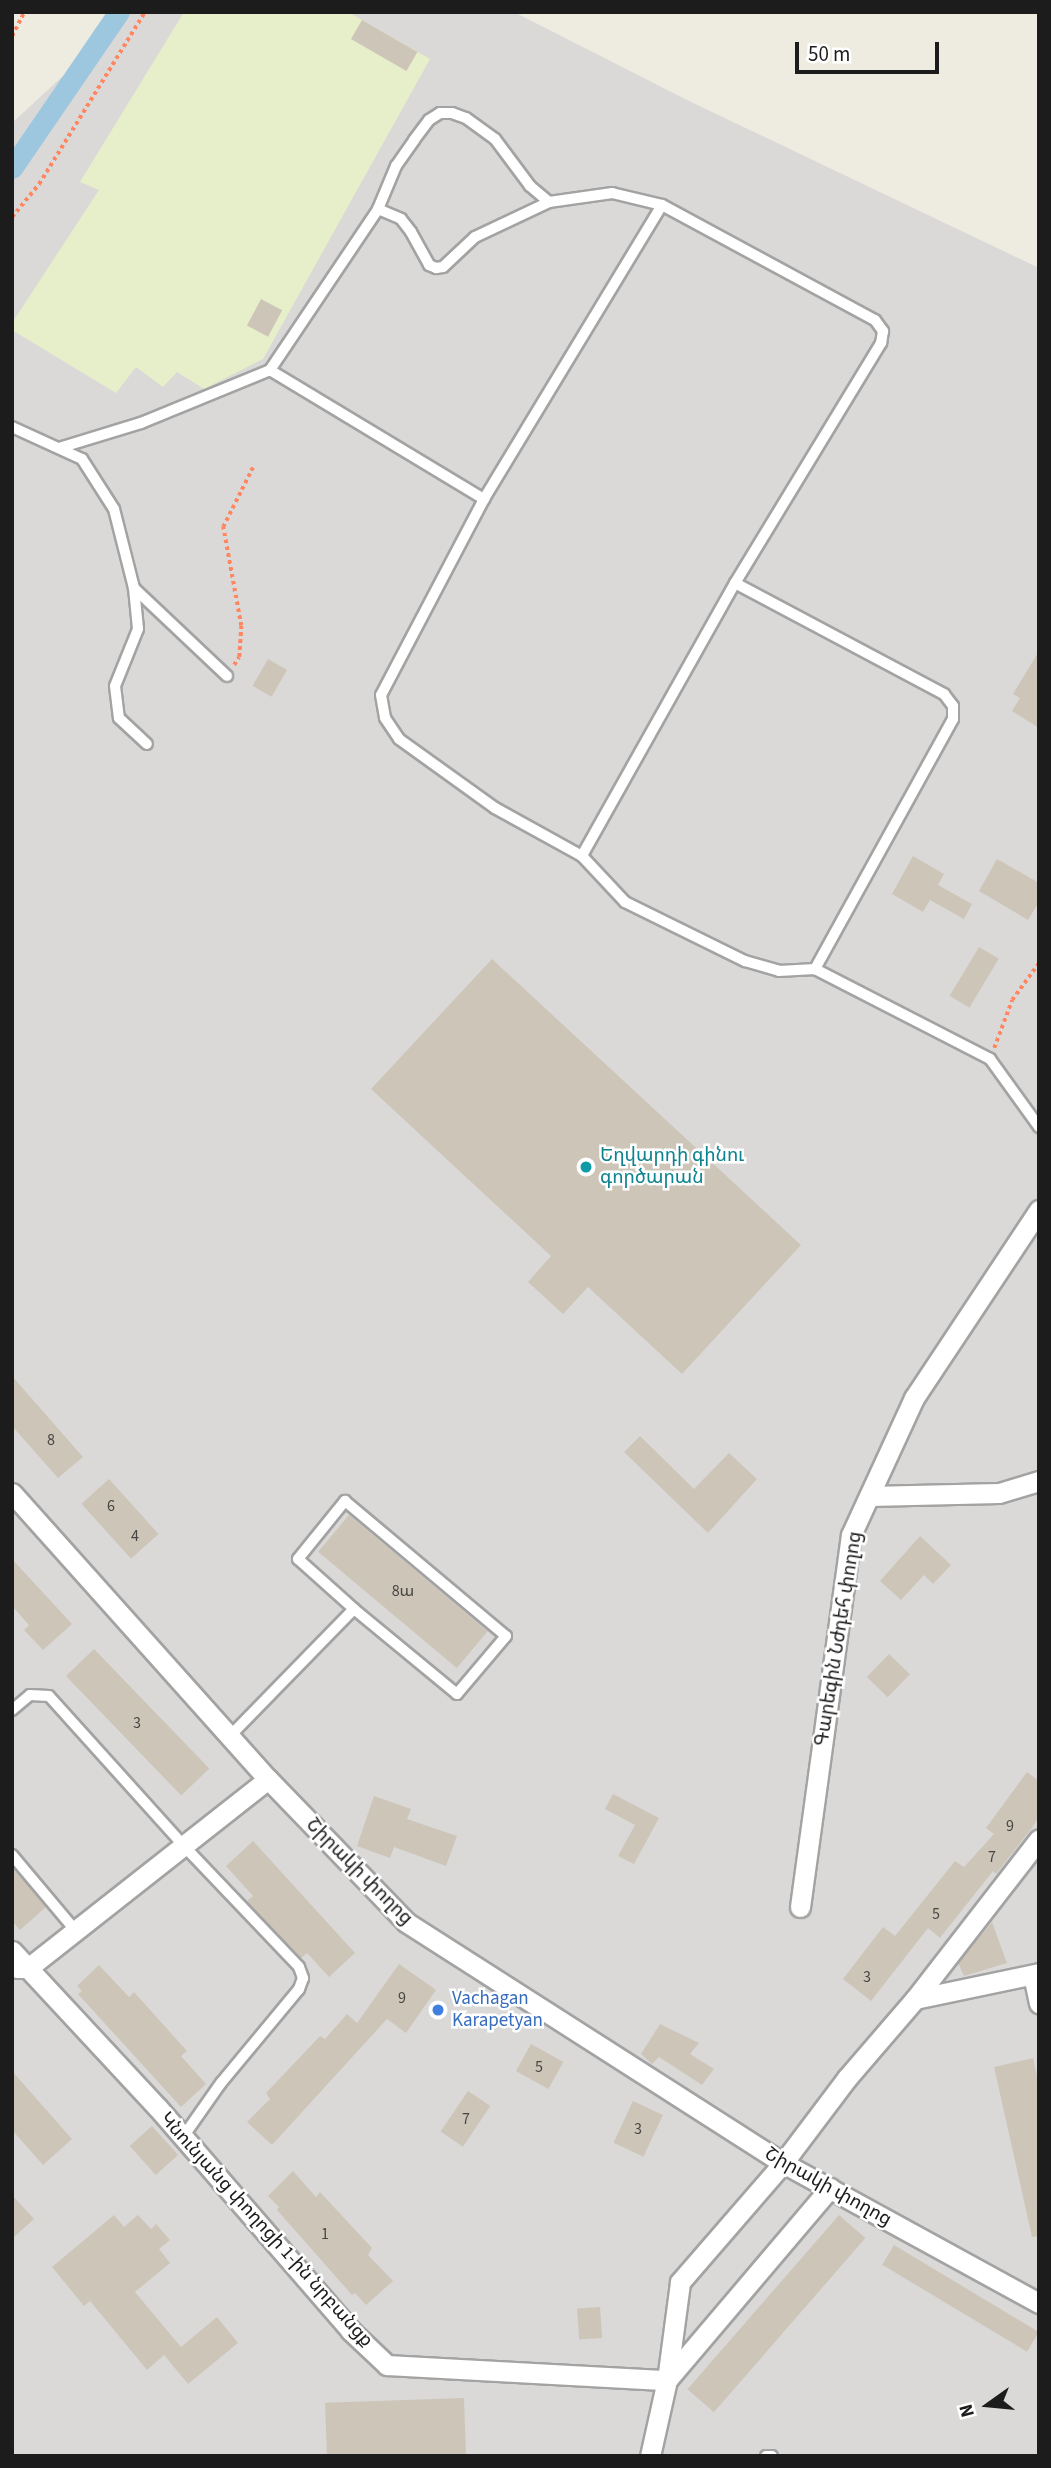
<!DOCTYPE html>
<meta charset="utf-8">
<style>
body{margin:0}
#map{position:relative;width:1051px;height:2468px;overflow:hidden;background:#eeebe0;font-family:"Source Sans 3","Noto Sans Armenian",sans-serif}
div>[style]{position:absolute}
.residential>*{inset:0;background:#dad9d8}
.farmland>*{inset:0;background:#e7efca}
.canal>*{height:21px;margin:-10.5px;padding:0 10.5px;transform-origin:10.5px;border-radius:10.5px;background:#9dc7df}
.building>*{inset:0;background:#cec5b9;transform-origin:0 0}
.path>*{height:3.5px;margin-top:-1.75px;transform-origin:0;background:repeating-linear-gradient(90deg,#ff8660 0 3.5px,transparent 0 7px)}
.roads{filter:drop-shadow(2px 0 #a3a3a3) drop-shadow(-2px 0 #a3a3a3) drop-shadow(0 2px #a3a3a3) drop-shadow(0 -2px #a3a3a3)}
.lane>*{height:10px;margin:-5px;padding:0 5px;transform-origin:5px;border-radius:5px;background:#fff}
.street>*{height:19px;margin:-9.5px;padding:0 9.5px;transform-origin:9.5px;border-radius:9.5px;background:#fff}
.dots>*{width:19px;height:19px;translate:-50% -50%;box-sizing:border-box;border:4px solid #fff;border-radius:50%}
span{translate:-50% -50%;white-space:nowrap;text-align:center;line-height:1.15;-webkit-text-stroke:5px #fff;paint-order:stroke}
.number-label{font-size:16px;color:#484643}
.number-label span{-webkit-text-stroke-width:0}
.culture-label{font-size:19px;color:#0d838f}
.left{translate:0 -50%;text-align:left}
.street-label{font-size:19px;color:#1c1c1c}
.shop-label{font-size:19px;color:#366cbe}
.frame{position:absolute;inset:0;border:14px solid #1c1c1c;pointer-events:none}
.north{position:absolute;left:953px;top:2370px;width:70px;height:70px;-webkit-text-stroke:5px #fff;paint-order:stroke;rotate:255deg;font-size:19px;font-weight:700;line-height:28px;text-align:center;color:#1c1c1c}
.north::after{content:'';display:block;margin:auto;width:24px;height:32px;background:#1c1c1c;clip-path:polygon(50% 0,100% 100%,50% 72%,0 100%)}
.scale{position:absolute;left:795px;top:42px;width:144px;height:32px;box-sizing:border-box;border:4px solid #1c1c1c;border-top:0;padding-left:9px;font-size:21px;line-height:24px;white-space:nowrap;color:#1c1c1c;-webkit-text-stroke:5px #fff;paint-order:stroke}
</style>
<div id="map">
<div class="residential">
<div style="clip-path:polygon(132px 12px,514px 12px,689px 101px,1039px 268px,1039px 2456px,12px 2456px,12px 123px)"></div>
</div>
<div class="farmland">
<div style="clip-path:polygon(184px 12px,348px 12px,430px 59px,263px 359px,204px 389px,177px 372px,163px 387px,136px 367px,116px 393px,12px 330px,12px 323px,99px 190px,80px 182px)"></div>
</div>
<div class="canal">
<div style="left:12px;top:168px;width:189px;rotate:-55.6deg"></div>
</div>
<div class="building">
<div style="left:362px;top:20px;width:64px;height:22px;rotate:30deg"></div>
<div style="left:261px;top:299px;width:24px;height:30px;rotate:28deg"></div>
<div style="clip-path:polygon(1039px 651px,1039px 728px,1012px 711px,1020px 698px,1013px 694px)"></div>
<div style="left:268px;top:659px;width:22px;height:31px;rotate:30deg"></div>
<div style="clip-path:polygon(913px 856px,944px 874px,938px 885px,972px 904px,964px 919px,930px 900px,923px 912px,892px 894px)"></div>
<div style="clip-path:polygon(997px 859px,1039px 883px,1039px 902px,1028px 920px,979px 891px)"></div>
<div style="left:979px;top:947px;width:23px;height:57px;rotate:31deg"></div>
<div style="clip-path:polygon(492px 959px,801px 1245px,682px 1374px,588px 1287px,563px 1314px,528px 1282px,551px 1256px,371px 1089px)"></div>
<div style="clip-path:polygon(12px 1376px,83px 1457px,58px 1478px,12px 1426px)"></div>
<div style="clip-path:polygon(640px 1436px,694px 1489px,729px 1453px,757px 1479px,708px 1533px,624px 1452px)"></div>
<div style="left:109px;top:1479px;width:74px;height:37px;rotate:48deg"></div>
<div style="left:349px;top:1515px;width:181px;height:48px;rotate:40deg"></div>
<div style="clip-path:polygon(920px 1536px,951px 1565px,933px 1584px,924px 1575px,901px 1600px,880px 1581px)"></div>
<div style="clip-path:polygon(12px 1559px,72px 1624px,43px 1650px,24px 1630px,29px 1625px,12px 1606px)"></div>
<div style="left:94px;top:1649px;width:166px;height:39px;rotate:46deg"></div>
<div style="left:889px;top:1654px;width:29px;height:32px;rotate:44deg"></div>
<div style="clip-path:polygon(1027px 1772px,1039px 1781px,1039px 1816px,1034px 1825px,996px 1874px,993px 1871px,940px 1938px,928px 1928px,871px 2001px,843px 1979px,883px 1927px,895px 1936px,955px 1861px,964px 1867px,994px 1834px,986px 1828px)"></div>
<div style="clip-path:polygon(613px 1794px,659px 1818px,634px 1864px,618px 1856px,635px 1825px,605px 1809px)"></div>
<div style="clip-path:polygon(374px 1796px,411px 1809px,407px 1819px,457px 1836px,446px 1866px,394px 1847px,390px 1858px,357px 1846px)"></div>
<div style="clip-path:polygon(253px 1841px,355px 1953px,329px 1977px,307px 1953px,301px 1958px,264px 1920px,247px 1901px,253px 1896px,226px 1866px)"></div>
<div style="clip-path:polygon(12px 1867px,46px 1907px,20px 1930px,12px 1921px)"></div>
<div style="clip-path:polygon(992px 1922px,1007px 1963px,964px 1976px,958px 1963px)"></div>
<div style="clip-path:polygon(399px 1964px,436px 1990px,406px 2033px,387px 2019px,272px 2145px,247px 2122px,270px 2099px,266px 2093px,320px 2036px,325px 2039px,347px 2014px,357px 2023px)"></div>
<div style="clip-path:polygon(99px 1965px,129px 1997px,134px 1992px,187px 2051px,181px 2056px,206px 2084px,181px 2107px,78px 1994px,82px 1991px,77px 1986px)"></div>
<div style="clip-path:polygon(660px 2024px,699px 2043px,690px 2054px,714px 2069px,702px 2085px,659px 2057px,652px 2064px,641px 2054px)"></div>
<div style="left:531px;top:2044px;width:37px;height:31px;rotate:29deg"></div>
<div style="clip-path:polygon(1033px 2058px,1039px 2085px,1039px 2236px,1032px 2237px,994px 2067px)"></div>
<div style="clip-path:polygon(12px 2071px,72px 2139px,43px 2165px,12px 2130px)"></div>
<div style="left:468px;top:2091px;width:27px;height:49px;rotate:34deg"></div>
<div style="left:633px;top:2101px;width:33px;height:46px;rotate:25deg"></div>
<div style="left:152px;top:2126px;width:39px;height:30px;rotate:48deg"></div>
<div style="clip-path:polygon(293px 2171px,316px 2197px,320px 2192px,372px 2248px,368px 2255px,393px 2281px,366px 2305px,355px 2293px,352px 2295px,277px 2210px,279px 2207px,268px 2196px)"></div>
<div style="clip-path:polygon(12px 2195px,34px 2219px,12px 2239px)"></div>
<div style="clip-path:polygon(114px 2215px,124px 2227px,138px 2215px,151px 2229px,156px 2224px,170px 2240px,159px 2249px,170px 2263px,135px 2292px,181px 2347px,217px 2317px,238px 2343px,188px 2384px,164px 2355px,147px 2370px,90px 2301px,84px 2306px,52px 2267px)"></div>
<div style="left:839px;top:2215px;width:35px;height:231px;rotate:41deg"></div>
<div style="left:894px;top:2245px;width:169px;height:23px;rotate:31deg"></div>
<div style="left:600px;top:2307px;width:31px;height:23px;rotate:86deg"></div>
<div style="left:464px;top:2398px;width:58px;height:139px;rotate:88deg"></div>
</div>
<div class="path">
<div style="left:12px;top:36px;width:27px;rotate:-63deg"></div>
<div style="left:12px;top:217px;width:43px;rotate:-50.7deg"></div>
<div style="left:39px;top:184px;width:202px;rotate:-58.4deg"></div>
<div style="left:234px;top:665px;width:9px;rotate:-58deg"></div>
<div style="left:239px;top:657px;width:31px;rotate:-86deg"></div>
<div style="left:241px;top:626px;width:101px;rotate:-100.3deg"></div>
<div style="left:223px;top:527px;width:69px;rotate:-63.4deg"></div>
<div style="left:994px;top:1048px;width:51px;rotate:-69.4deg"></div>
<div style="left:1012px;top:1000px;width:46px;rotate:-53.9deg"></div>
</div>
<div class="roads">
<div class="lane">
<div style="left:662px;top:205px;width:344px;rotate:121.2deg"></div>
<div style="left:484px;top:499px;width:221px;rotate:117.7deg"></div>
<div style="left:381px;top:695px;width:23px;rotate:80deg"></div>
<div style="left:385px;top:718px;width:25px;rotate:56deg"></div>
<div style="left:399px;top:739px;width:118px;rotate:35.7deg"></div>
<div style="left:495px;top:808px;width:99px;rotate:28.9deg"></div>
<div style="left:582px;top:856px;width:63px;rotate:46.9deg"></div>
<div style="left:625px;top:902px;width:134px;rotate:26.2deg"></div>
<div style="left:745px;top:961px;width:35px;rotate:16deg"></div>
<div style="left:779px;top:971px;width:36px;rotate:-3deg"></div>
<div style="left:378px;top:209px;width:25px;rotate:23deg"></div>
<div style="left:401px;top:219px;width:16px;rotate:52deg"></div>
<div style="left:411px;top:232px;width:38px;rotate:61deg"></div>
<div style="left:429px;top:265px;width:8px;rotate:23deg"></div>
<div style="left:436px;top:268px;width:7px;rotate:-8deg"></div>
<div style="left:443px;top:267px;width:44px;rotate:-43.2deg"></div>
<div style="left:475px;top:237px;width:82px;rotate:-25.3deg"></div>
<div style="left:270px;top:370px;width:250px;rotate:31.1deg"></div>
<div style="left:12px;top:427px;width:77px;rotate:24.6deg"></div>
<div style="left:82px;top:459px;width:59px;rotate:57.4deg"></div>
<div style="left:114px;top:509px;width:81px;rotate:75.8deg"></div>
<div style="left:134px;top:588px;width:41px;rotate:84.4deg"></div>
<div style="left:138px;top:629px;width:61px;rotate:112deg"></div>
<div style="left:115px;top:686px;width:32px;rotate:83deg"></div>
<div style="left:119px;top:718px;width:38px;rotate:43deg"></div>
<div style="left:59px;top:448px;width:86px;rotate:-17deg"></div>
<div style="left:141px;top:423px;width:139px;rotate:-22.3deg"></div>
<div style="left:270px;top:370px;width:194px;rotate:-56.1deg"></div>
<div style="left:378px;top:209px;width:47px;rotate:-67.3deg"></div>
<div style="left:396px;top:166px;width:32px;rotate:-55deg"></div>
<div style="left:414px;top:140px;width:25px;rotate:-53deg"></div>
<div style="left:429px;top:120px;width:13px;rotate:-32deg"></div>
<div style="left:440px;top:113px;width:12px"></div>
<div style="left:452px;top:113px;width:15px;rotate:20deg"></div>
<div style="left:466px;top:118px;width:36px;rotate:36deg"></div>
<div style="left:495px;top:139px;width:59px;rotate:53.3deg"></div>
<div style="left:530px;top:186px;width:25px;rotate:40deg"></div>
<div style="left:549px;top:202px;width:64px;rotate:-8.1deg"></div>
<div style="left:612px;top:193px;width:51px;rotate:13.5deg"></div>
<div style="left:662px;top:205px;width:242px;rotate:28.4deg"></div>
<div style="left:875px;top:320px;width:14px;rotate:54deg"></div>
<div style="left:883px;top:331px;width:12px;rotate:99deg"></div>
<div style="left:881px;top:343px;width:281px;rotate:121.3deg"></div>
<div style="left:735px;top:583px;width:313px;rotate:119.3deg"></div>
<div style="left:735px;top:583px;width:237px;rotate:28deg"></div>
<div style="left:944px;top:694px;width:15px;rotate:53deg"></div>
<div style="left:953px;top:706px;width:13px;rotate:90deg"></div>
<div style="left:953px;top:719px;width:286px;rotate:118.9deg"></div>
<div style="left:815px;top:969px;width:197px;rotate:27.2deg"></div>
<div style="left:990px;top:1059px;width:84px;rotate:54.2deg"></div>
<div style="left:134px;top:588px;width:128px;rotate:43.4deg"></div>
<div style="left:12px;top:1710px;width:23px;rotate:-40deg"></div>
<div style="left:30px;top:1695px;width:19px;rotate:3deg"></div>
<div style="left:49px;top:1696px;width:200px;rotate:48deg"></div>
<div style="left:183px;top:1845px;width:168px;rotate:46.4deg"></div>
<div style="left:299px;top:1967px;width:12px;rotate:70deg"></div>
<div style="left:303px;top:1978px;width:12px;rotate:110deg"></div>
<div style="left:299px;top:1989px;width:122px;rotate:129.7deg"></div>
<div style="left:221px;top:2083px;width:66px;rotate:125.1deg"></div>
<div style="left:230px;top:1736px;width:177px;rotate:-45.7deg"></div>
<div style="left:354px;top:1609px;width:75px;rotate:-138.2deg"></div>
<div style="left:298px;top:1559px;width:75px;rotate:-51deg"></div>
<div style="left:345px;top:1501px;width:210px;rotate:40deg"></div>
<div style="left:506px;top:1636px;width:76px;rotate:130.2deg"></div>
<div style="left:457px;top:1694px;width:134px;rotate:-140.5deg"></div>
<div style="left:12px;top:1855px;width:98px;rotate:50deg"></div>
<div style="left:766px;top:2456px;width:6px"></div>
</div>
<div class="street">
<div style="left:12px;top:1493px;width:384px;rotate:48.2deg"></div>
<div style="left:268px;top:1779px;width:199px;rotate:46deg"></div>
<div style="left:406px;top:1922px;width:447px;rotate:32.6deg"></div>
<div style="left:783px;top:2163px;width:292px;rotate:28.7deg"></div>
<div style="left:869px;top:1496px;width:130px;rotate:-1.3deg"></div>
<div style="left:999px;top:1493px;width:42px;rotate:-16.7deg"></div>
<div style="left:800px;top:1907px;width:375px;rotate:-82.2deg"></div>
<div style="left:851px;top:1535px;width:151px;rotate:-65.3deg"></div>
<div style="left:914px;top:1398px;width:226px;rotate:-56.4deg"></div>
<div style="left:12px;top:1951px;width:214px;rotate:47.1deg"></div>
<div style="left:158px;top:2108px;width:294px;rotate:49.1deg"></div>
<div style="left:350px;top:2330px;width:51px;rotate:43.4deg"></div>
<div style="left:387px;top:2365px;width:280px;rotate:3.1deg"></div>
<div style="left:667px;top:2380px;width:252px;rotate:-49.7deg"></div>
<div style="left:16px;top:1968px;width:12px"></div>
<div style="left:28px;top:1968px;width:305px;rotate:-38.2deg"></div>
<div style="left:1033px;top:1975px;width:29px;rotate:78deg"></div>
<div style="left:915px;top:1999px;width:127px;rotate:-11.8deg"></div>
<div style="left:650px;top:2456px;width:78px;rotate:-77.4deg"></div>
<div style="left:667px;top:2380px;width:99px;rotate:-82.4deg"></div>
<div style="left:680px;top:2282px;width:157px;rotate:-49.1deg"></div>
<div style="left:783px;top:2163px;width:106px;rotate:-53deg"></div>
<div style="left:847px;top:2078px;width:104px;rotate:-49.3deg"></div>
<div style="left:915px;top:1999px;width:202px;rotate:-52.2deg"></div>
</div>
</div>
<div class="dots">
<div style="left:586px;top:1167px;background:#0f9aa8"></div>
<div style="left:438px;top:2010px;background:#3f7fe0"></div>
</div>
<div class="number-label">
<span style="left:51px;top:1440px">8</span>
<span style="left:111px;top:1506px">6</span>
<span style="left:135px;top:1536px">4</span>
<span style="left:403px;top:1591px">8ա</span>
<span style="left:137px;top:1723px">3</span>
<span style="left:1010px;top:1826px">9</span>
<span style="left:992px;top:1857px">7</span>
<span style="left:936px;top:1914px">5</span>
<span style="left:867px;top:1977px">3</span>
<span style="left:402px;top:1998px">9</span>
<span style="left:539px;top:2067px">5</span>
<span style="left:466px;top:2119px">7</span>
<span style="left:638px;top:2129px">3</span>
<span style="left:325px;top:2234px">1</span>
</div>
<div class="culture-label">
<span class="left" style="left:600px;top:1167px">Եղվարդի գինու<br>գործարան</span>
</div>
<div class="street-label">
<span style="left:839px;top:1639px;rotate:-81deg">Գարեգին Նժդեհ փողոց</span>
<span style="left:359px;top:1872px;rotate:45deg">Շիրակի փողոց</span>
<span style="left:828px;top:2187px;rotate:29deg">Շիրակի փողոց</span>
<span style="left:266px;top:2230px;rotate:48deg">Կնունյանց փողոցի 1-ին նրբանցք</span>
</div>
<div class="shop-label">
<span class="left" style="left:452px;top:2010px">Vachagan<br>Karapetyan</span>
</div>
<div class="frame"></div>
<div class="north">N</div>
<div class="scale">50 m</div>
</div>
